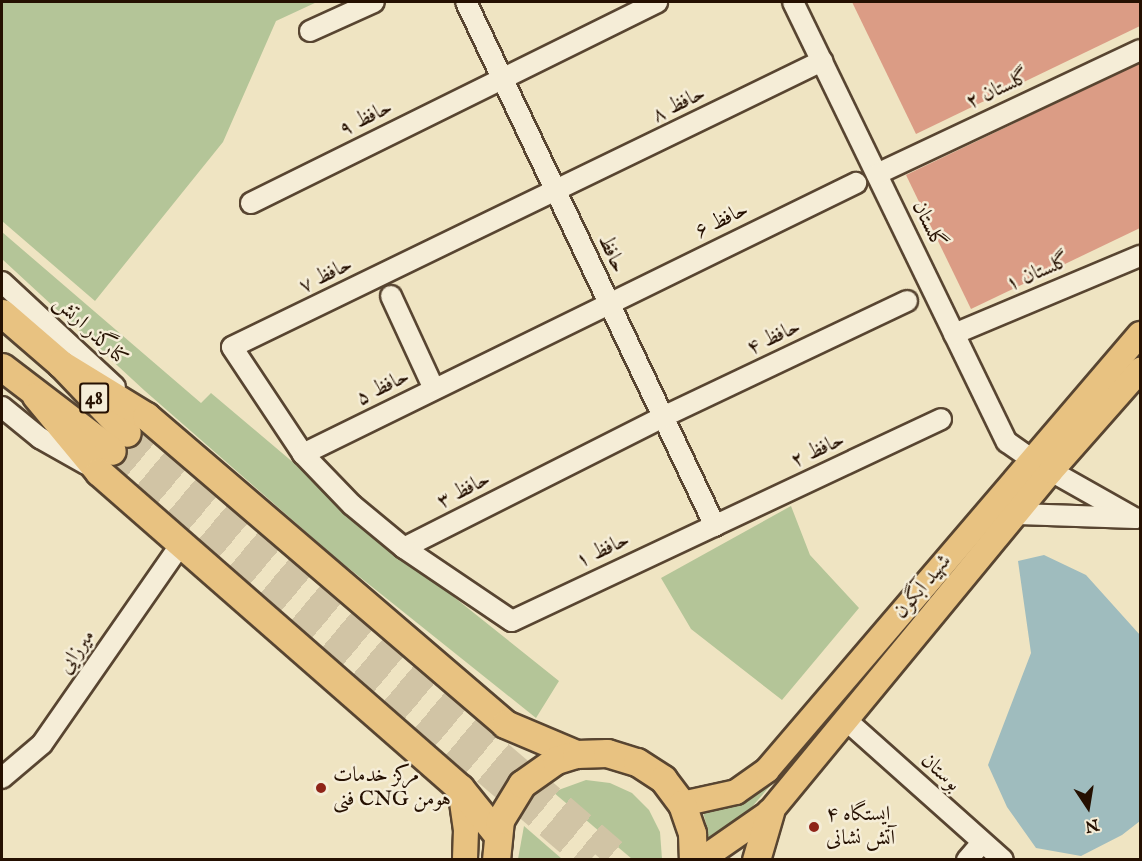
<!DOCTYPE html>
<meta charset="utf-8">
<style>
body{margin:0}
#map{position:relative;width:1142px;height:861px;overflow:hidden;background:#efe4c2;font-family:"IM FELL English",Amiri,serif}
div>[style]{position:absolute}
.green>*{inset:0;background:#b4c598}
.water>*{inset:0;background:#9fbcbe}
.building>*{inset:0;background:#db9c85}
.highway-tunnel>*{height:27px;margin-top:-13.5px;transform-origin:0;background:repeating-linear-gradient(90deg,#d1c4a5 0 27px,transparent 0 41px)}
.roads{filter:drop-shadow(2px 0 #584531) drop-shadow(-2px 0 #584531) drop-shadow(0 2px #584531) drop-shadow(0 -2px #584531)}
.minor>*{height:20px;margin:-10px;padding:0 10px;transform-origin:10px;border-radius:10px;background:#f5edd7}
.major>*{height:24px;margin:-12px;padding:0 12px;transform-origin:12px;border-radius:12px;background:#e8c281}
.highway>*{height:27px;margin:-13.5px;padding:0 13.5px;transform-origin:13.5px;border-radius:13.5px;background:#e8c281}
.dots>*{width:16px;height:16px;translate:-50% -50%;box-sizing:border-box;border:3px solid #f5edd7;border-radius:50%}
span{translate:-50% -50%;white-space:nowrap;text-align:center;line-height:1.15;-webkit-text-stroke:5px #f5edd7;paint-order:stroke}
.shield-label span{padding:2px 4px;background:#f5edd7;border:2px solid;border-radius:4px;-webkit-text-stroke-width:0}
.shield-label{font-size:20px;color:#251001;font-weight:700}
.street-label{font-size:21px;color:#251001}
.poi-label{font-size:21px;color:#251001}
.left{translate:0 -50%;text-align:left}
.frame{position:absolute;inset:0;border:3px solid #251001;pointer-events:none}
.north{position:absolute;left:1058px;top:777px;width:60px;height:60px;-webkit-text-stroke:4px #f5edd7;paint-order:stroke;rotate:168deg;font-size:16px;font-weight:700;line-height:24px;text-align:center;color:#251001}
.north::after{content:'';display:block;margin:auto;width:21px;height:27px;background:#251001;clip-path:polygon(50% 0,100% 100%,50% 72%,0 100%)}
</style>
<div id="map">
<div class="green">
<div style="clip-path:polygon(2px 2px,317px 2px,276px 21px,223px 142px,95px 301px,2px 221px)"></div>
<div style="clip-path:polygon(2px 232px,201px 403px,211px 393px,425px 574px,559px 681px,536px 718px,336px 558px,145px 391px,2px 259px)"></div>
<div style="clip-path:polygon(791px 506px,810px 555px,859px 608px,782px 700px,691px 629px,661px 578px)"></div>
<div style="clip-path:polygon(809px 741px,745px 815px,706px 848px,708px 831px,703px 812px,752px 792px,778px 773px)"></div>
<div style="clip-path:polygon(586px 780px,610px 783px,632px 793px,649px 810px,660px 832px,662px 859px,632px 859px,553px 792px)"></div>
<div style="clip-path:polygon(524px 826px,562px 859px,518px 859px)"></div>
</div>
<div class="water">
<div style="clip-path:polygon(1044px 555px,1086px 575px,1140px 635px,1140px 821px,1122px 835px,1081px 856px,1036px 848px,1007px 807px,988px 765px,1031px 653px,1018px 561px)"></div>
</div>
<div class="building">
<div style="clip-path:polygon(852px 2px,1140px 2px,1140px 26px,916px 134px)"></div>
<div style="clip-path:polygon(1140px 63px,1140px 228px,971px 309px,906px 175px)"></div>
</div>
<div class="highway-tunnel">
<div style="left:127px;top:433px;width:654px;rotate:40.72deg"></div>
<div style="left:112px;top:451px;width:629px;rotate:40.55deg"></div>
</div>
<div class="roads">
<div class="minor">
<div style="left:466px;top:2px;width:580px;rotate:64.58deg"></div>
<div style="left:793px;top:2px;width:489px;rotate:64.1deg"></div>
<div style="left:1007px;top:442px;width:29px;rotate:35deg"></div>
<div style="left:310px;top:31px;width:70px;rotate:-24.4deg"></div>
<div style="left:877px;top:174px;width:291px;rotate:-25.2deg"></div>
<div style="left:251px;top:203px;width:453px;rotate:-26.3deg"></div>
<div style="left:2px;top:282px;width:154px;rotate:42.9deg"></div>
<div style="left:391px;top:296px;width:102px;rotate:65.2deg"></div>
<div style="left:907px;top:301px;width:272px;rotate:154.6deg"></div>
<div style="left:661px;top:418px;width:288px;rotate:153.2deg"></div>
<div style="left:404px;top:548px;width:130px;rotate:34.1deg"></div>
<div style="left:512px;top:621px;width:474px;rotate:-25.2deg"></div>
<div style="left:954px;top:334px;width:202px;rotate:-22.8deg"></div>
<div style="left:2px;top:407px;width:49px;rotate:39.2deg"></div>
<div style="left:40px;top:438px;width:53px;rotate:29.5deg"></div>
<div style="left:303px;top:454px;width:128px;rotate:-123.6deg"></div>
<div style="left:232px;top:347px;width:656px;rotate:-25.86deg"></div>
<div style="left:1051px;top:471px;width:92px;rotate:29.4deg"></div>
<div style="left:1018px;top:514px;width:117px;rotate:2deg"></div>
<div style="left:404px;top:548px;width:67px;rotate:-140.4deg"></div>
<div style="left:352px;top:505px;width:71px;rotate:-133.9deg"></div>
<div style="left:303px;top:454px;width:616px;rotate:-26.11deg"></div>
<div style="left:846px;top:720px;width:210px;rotate:41.7deg"></div>
<div style="left:2px;top:778px;width:52px;rotate:-40.4deg"></div>
<div style="left:42px;top:744px;width:244px;rotate:-55.2deg"></div>
<div style="left:967px;top:860px;width:23px;rotate:-49deg"></div>
</div>
<div class="major">
<div style="left:460px;top:788px;width:42px;rotate:81.9deg"></div>
<div style="left:466px;top:830px;width:30px;rotate:92deg"></div>
<div style="left:682px;top:804px;width:55px;rotate:-12.5deg"></div>
<div style="left:736px;top:792px;width:38px;rotate:-35deg"></div>
<div style="left:767px;top:770px;width:574px;rotate:-49.45deg"></div>
<div style="left:701px;top:860px;width:84px;rotate:-34.8deg"></div>
<div style="left:770px;top:812px;width:442px;rotate:-50.5deg"></div>
<div style="left:1051px;top:471px;width:135px;rotate:-48.6deg"></div>
</div>
<div class="highway">
<div style="left:2px;top:313px;width:78px;rotate:40.8deg"></div>
<div style="left:61px;top:364px;width:95px;rotate:46.3deg"></div>
<div style="left:61px;top:364px;width:100px;rotate:31.5deg"></div>
<div style="left:146px;top:416px;width:473px;rotate:40.6deg"></div>
<div style="left:505px;top:724px;width:77px;rotate:22.9deg"></div>
<div style="left:2px;top:367px;width:138px;rotate:37.4deg"></div>
<div style="left:36px;top:396px;width:99px;rotate:50.3deg"></div>
<div style="left:99px;top:472px;width:480px;rotate:41.2deg"></div>
<div style="left:460px;top:788px;width:59px;rotate:51.2deg"></div>
<div style="left:496px;top:860px;width:40px;rotate:-84.3deg"></div>
<div style="left:500px;top:820px;width:42px;rotate:-58.6deg"></div>
<div style="left:522px;top:784px;width:42px;rotate:-35.2deg"></div>
<div style="left:556px;top:760px;width:21px;rotate:-17deg"></div>
<div style="left:576px;top:754px;width:31px;rotate:-2deg"></div>
<div style="left:607px;top:753px;width:31px;rotate:17deg"></div>
<div style="left:637px;top:762px;width:31px;rotate:33deg"></div>
<div style="left:663px;top:779px;width:31px;rotate:53deg"></div>
<div style="left:682px;top:804px;width:31px;rotate:71deg"></div>
<div style="left:692px;top:833px;width:27px;rotate:88deg"></div>
<div style="left:756px;top:860px;width:50px;rotate:-73.7deg"></div>
</div>
</div>
<div class="dots">
<div style="left:321px;top:788px;background:#8f2418"></div>
<div style="left:814px;top:827px;background:#8f2418"></div>
</div>
<div class="shield-label">
<span style="left:94px;top:398px">48</span>
</div>
<div class="street-label">
<span style="left:998px;top:90px;rotate:-25deg">گلستان ۲</span>
<span style="left:679px;top:105px;rotate:-26deg">حافظ ۸</span>
<span style="left:366px;top:119px;rotate:-26deg">حافظ ۹</span>
<span style="left:722px;top:221px;rotate:-26deg">حافظ ۶</span>
<span style="left:928px;top:225px;rotate:64deg">گلستان</span>
<span style="left:611px;top:254px;rotate:65deg">حافظ</span>
<span style="left:1038px;top:273px;rotate:-23deg">گلستان ۱</span>
<span style="left:326px;top:276px;rotate:-26deg">حافظ ۷</span>
<span style="left:90px;top:331px;rotate:43deg">کنارگذر ارتش</span>
<span style="left:774px;top:338px;rotate:-25deg">حافظ ۴</span>
<span style="left:383px;top:388px;rotate:-26deg">حافظ ۵</span>
<span style="left:818px;top:451px;rotate:-25deg">حافظ ۲</span>
<span style="left:464px;top:491px;rotate:-27deg">حافظ ۳</span>
<span style="left:603px;top:551px;rotate:-25deg">حافظ ۱</span>
<span style="left:923px;top:587px;rotate:-50deg">شهید آبگون</span>
<span style="left:77px;top:652px;rotate:-55deg">میرزایی</span>
<span style="left:940px;top:773px;rotate:42deg">بوستان</span>
</div>
<div class="poi-label">
<span class="left" style="left:333px;top:788px">مرکز خدمات<br>فنی CNG هومن</span>
<span class="left" style="left:826px;top:827px">ایستگاه ۴<br>آتش نشانی</span>
</div>
<div class="frame"></div>
<div class="north">N</div>
</div>
